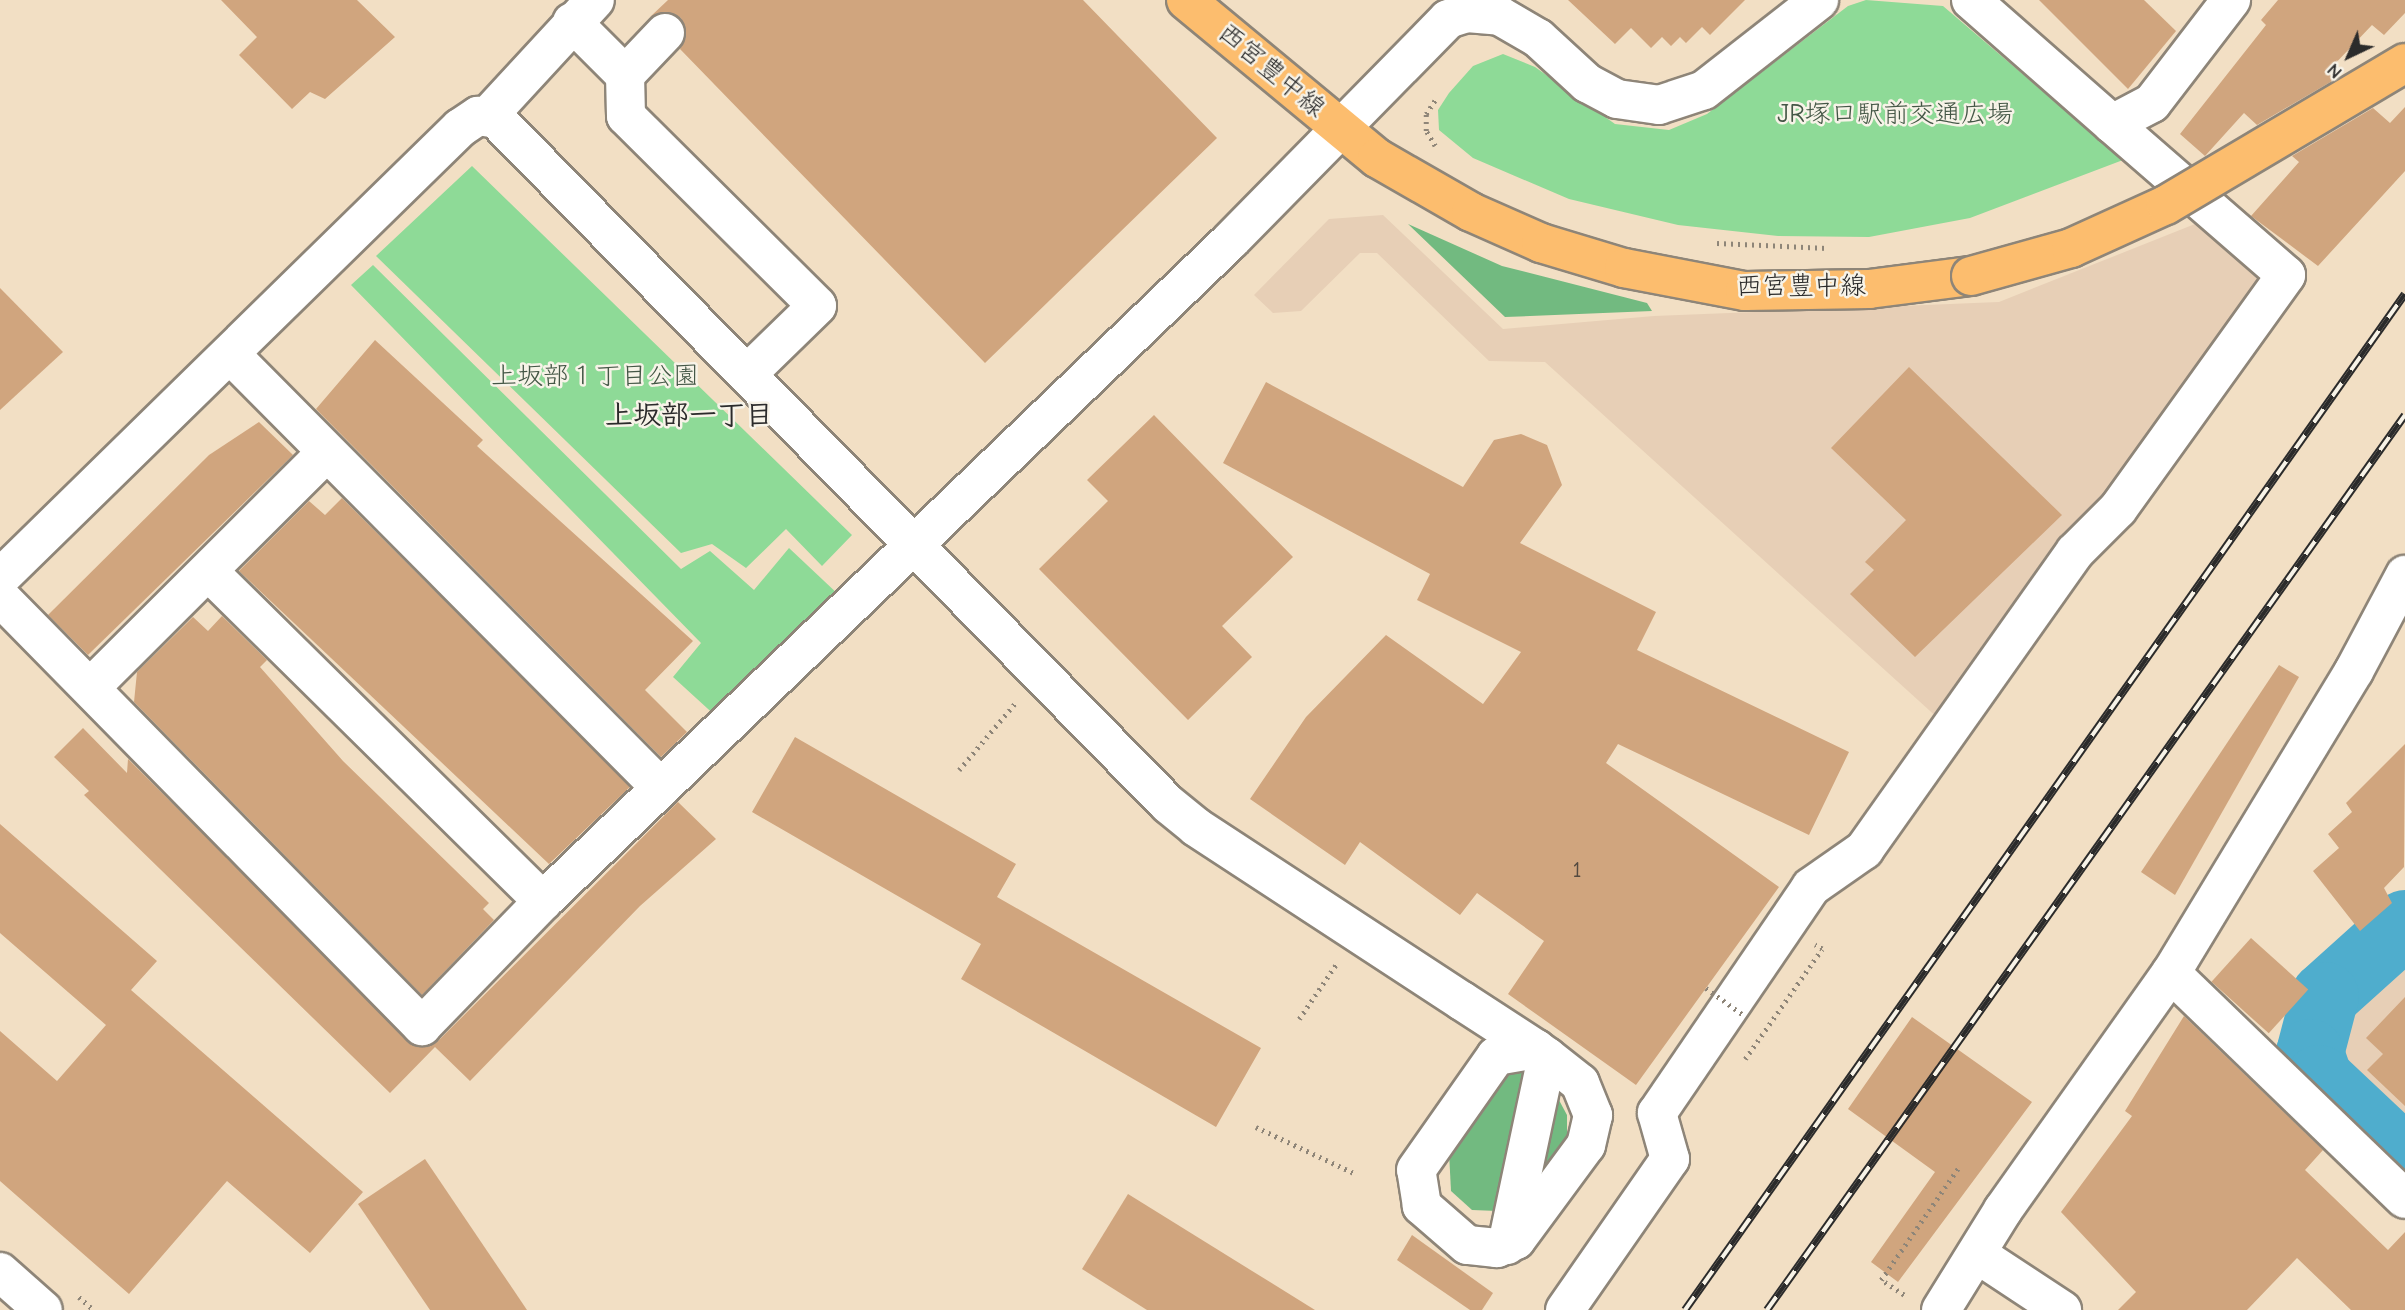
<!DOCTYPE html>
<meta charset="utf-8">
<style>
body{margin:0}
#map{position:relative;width:2405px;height:1310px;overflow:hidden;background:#f2dfc4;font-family:"Comic Neue","Klee One",sans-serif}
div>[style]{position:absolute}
.built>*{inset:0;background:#e7cfb6}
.green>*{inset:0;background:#8eda97}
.forest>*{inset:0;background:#72ba80}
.river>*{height:68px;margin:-34px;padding:0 34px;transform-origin:34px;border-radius:34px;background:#4fadcd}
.building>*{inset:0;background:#d0a57e;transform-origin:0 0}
.path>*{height:4.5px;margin-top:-2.25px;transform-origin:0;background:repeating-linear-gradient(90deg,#8e8578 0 2px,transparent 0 7px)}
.roads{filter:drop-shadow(2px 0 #8e8578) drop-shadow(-2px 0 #8e8578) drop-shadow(0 2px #8e8578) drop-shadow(0 -2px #8e8578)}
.minor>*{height:38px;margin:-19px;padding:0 19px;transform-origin:19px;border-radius:19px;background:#fff}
.major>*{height:38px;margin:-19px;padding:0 19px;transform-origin:19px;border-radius:19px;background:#fcbd6e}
.rail>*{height:8px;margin-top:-4px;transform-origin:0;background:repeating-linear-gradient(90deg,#f7f3e8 0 16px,#2b2b2b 0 32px);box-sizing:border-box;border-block:2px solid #2b2b2b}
.path-bridge>*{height:4.5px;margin-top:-2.25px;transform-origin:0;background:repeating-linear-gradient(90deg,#8e8578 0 2px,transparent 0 7px)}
.bridges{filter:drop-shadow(2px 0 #8e8578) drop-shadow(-2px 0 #8e8578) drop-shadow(0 2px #8e8578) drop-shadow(0 -2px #8e8578)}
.major-bridge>*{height:38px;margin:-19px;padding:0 19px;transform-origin:19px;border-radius:19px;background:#fcbd6e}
span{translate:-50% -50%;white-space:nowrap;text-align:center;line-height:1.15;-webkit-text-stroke:5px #f7f3e8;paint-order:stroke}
.number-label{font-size:23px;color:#544a40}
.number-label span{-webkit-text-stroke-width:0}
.street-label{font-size:26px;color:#2b2b2b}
.park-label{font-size:26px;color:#445746}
.neighbourhood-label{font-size:28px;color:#2b2b2b;font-weight:700}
.north{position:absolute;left:2314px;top:21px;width:70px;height:70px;-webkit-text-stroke:5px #f7f3e8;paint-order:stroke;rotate:224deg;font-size:19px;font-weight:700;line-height:28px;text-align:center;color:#2b2b2b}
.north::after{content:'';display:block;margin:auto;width:24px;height:32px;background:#2b2b2b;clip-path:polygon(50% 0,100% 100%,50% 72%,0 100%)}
</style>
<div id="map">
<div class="built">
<div style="clip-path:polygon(1383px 215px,1503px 329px,1654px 316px,1999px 302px,2205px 220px,2264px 272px,1940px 720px,1545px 362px,1489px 361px,1377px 253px,1360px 253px,1301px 311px,1273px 313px,1254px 295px,1329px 219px)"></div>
<div style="clip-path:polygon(2405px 941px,2405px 1148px,2330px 1075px,2331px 1006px)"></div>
</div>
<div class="green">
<div style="clip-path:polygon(1866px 0,1943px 6px,2123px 160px,1970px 218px,1869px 237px,1778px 236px,1678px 225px,1569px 199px,1473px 158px,1439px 130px,1438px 110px,1449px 93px,1473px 66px,1503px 54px,1535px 67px,1615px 124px,1669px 130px,1707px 114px,1848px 6px)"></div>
<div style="clip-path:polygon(472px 166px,852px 535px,822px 566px,786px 529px,746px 568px,712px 544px,681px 553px,376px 256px)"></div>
<div style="clip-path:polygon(373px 265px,681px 569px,710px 551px,754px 590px,789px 548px,840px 596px,719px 719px,673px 677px,701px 643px,351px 285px)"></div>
</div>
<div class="forest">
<div style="clip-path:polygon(1408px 224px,1502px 266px,1647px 303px,1652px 311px,1505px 317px)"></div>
<div style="clip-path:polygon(1513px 1064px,1529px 1073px,1498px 1211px,1472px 1210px,1451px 1191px,1449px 1152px)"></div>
<div style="clip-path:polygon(1553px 1089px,1567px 1115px,1567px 1142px,1528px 1202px)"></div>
</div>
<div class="river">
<div style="left:2405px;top:924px;width:108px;rotate:138deg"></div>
<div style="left:2325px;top:996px;width:59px;rotate:104.7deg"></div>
<div style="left:2310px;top:1053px;width:28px;rotate:71deg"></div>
<div style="left:2319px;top:1079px;width:118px;rotate:43.3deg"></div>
</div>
<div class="building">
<div style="clip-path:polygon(221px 0,357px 0,395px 37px,325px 99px,310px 92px,292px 109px,239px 55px,257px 37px)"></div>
<div style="clip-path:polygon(668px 0,1083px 0,1217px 138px,985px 363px,680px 49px,686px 37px,681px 18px,669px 12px,650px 17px)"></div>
<div style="clip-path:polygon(1568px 0,1745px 0,1710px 35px,1702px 27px,1686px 43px,1680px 37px,1671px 46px,1662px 37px,1651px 48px,1631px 28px,1615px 44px)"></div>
<div style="clip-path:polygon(2039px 0,2144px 0,2176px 31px,2128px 89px)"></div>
<div style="clip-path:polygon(2278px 0,2405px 0,2405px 13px,2384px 35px,2372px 25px,2330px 69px,2339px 77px,2257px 125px,2244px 113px,2205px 156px,2180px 134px,2266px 25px,2261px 20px)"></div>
<div style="clip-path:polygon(2405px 107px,2405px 171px,2318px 266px,2251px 216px,2299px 162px,2292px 156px,2373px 108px,2390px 123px)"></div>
<div style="clip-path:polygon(0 288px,63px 352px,0 410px)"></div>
<div style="clip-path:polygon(375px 340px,483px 440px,477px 446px,693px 641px,645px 690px,687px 732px,661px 757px,316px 409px)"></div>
<div style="clip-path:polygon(1909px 367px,2062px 515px,1915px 657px,1850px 594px,1874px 570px,1865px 562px,1906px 520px,1831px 448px)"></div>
<div style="clip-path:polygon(1266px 382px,1463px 487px,1494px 440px,1521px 434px,1547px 445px,1562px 485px,1520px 543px,1656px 612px,1637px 650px,1849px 752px,1809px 835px,1618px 744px,1606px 763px,1779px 887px,1636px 1085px,1508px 994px,1544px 941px,1477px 893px,1460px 915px,1360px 842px,1345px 865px,1250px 799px,1306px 717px,1386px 635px,1483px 704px,1521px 652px,1417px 600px,1430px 574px,1223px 463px)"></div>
<div style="clip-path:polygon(1154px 415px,1293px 557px,1222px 626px,1252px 657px,1188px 720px,1039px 569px,1108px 501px,1087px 480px)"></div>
<div style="clip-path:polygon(259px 422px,293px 455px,88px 655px,48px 615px,209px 455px)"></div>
<div style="clip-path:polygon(342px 498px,630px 787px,549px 864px,239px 571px,309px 501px,325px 515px)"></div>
<div style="clip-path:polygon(222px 616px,267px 660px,260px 667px,343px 761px,489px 903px,483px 909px,494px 920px,422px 995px,134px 702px,137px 672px,193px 617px,208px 631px)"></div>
<div style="clip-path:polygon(2279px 665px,2299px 677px,2175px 895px,2141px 872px)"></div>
<div style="clip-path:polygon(83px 728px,127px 773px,128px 759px,417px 1047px,438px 1041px,678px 802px,716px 839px,640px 906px,470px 1081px,435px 1047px,390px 1093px,84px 795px,89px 791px,54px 757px)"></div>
<div style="clip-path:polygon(795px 737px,1016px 864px,997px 897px,1261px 1048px,1216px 1127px,961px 979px,981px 944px,752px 812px)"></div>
<div style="clip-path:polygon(2405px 744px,2404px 867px,2384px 888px,2392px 903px,2360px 931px,2313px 871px,2339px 848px,2328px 834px,2352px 812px,2346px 803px)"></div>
<div style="clip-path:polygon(0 824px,157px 961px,131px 990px,363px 1192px,310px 1253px,227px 1181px,129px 1294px,0 1181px,0 1031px,57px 1081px,106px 1025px,0 933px)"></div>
<div style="left:2251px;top:938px;width:77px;height:59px;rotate:42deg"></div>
<div style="clip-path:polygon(2405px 997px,2405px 1106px,2367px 1070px,2383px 1054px,2366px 1038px)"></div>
<div style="clip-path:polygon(2184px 1016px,2323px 1150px,2305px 1170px,2388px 1250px,2405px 1232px,2405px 1310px,2351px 1310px,2297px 1258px,2247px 1310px,2118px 1310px,2136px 1292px,2061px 1212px,2132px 1116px,2125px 1111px)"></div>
<div style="clip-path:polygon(1912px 1017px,2032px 1102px,1898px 1282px,1871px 1262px,1935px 1172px,1848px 1109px)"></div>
<div style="clip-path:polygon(425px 1159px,527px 1310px,430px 1310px,358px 1204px)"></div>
<div style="clip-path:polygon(1128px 1194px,1315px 1310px,1147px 1310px,1082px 1269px)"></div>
<div style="clip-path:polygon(1412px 1235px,1493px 1293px,1482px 1310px,1470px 1310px,1397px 1260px)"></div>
</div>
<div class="path">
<div style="left:1435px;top:146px;width:17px;rotate:-121deg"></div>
<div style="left:1426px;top:131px;width:17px;rotate:-90deg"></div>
<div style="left:1426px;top:114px;width:20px;rotate:-57deg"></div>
<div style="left:1717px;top:243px;width:110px;rotate:2.6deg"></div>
<div style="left:959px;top:770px;width:89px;rotate:-50deg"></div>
<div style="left:1299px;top:1019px;width:68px;rotate:-55.8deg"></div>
<div style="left:1745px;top:1059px;width:134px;rotate:-55deg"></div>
<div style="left:1822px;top:949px;width:8px;rotate:-150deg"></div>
<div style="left:1256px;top:1127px;width:110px;rotate:25.2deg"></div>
<div style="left:1904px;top:1295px;width:27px;rotate:-147deg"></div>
<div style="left:1881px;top:1280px;width:137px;rotate:-55.4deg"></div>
<div style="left:79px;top:1297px;width:20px;rotate:41deg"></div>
</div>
<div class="roads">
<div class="minor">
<div style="left:1971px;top:0;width:188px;rotate:41.3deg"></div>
<div style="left:2112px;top:124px;width:45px;rotate:-27.7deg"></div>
<div style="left:2152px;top:103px;width:130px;rotate:-52.5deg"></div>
<div style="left:572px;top:22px;width:75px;rotate:45deg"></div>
<div style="left:625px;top:75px;width:41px;rotate:88.6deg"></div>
<div style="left:626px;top:116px;width:269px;rotate:44.8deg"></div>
<div style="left:817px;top:306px;width:98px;rotate:135.8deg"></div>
<div style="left:625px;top:75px;width:58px;rotate:-46.4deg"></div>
<div style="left:487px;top:117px;width:159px;rotate:-47.3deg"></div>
<div style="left:231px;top:355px;width:610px;rotate:45.2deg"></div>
<div style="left:209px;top:572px;width:469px;rotate:44.6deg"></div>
<div style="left:0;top:578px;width:644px;rotate:-44.37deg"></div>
<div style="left:460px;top:128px;width:22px;rotate:-34deg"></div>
<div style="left:478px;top:116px;width:18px;rotate:9deg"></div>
<div style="left:496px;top:119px;width:960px;rotate:45.55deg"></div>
<div style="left:1168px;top:804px;width:36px;rotate:39deg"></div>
<div style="left:1196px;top:827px;width:318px;rotate:33.2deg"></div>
<div style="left:1462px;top:1001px;width:88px;rotate:33deg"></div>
<div style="left:1536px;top:1049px;width:14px;rotate:36deg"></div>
<div style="left:1547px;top:1057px;width:42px;rotate:38.2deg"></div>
<div style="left:1580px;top:1083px;width:35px;rotate:68deg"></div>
<div style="left:1593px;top:1115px;width:31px;rotate:103deg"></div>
<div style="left:1586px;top:1145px;width:118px;rotate:126.4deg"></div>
<div style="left:1516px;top:1240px;width:21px;rotate:157deg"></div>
<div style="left:1497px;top:1248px;width:30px;rotate:-174deg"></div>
<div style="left:1467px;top:1245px;width:60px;rotate:-139.1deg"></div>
<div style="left:1422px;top:1206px;width:36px;rotate:-99deg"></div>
<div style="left:1416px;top:1170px;width:139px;rotate:-54.9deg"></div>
<div style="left:1496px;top:1056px;width:41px;rotate:-9.9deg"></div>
<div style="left:0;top:597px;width:602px;rotate:45.47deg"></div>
<div style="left:422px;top:1026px;width:174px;rotate:-45.9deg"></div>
<div style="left:543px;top:901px;width:953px;rotate:-43.85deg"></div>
<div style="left:1230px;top:241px;width:311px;rotate:-45.5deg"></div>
<div style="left:1448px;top:19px;width:20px;rotate:-18deg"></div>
<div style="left:1467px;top:13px;width:33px;rotate:5deg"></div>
<div style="left:1500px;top:16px;width:44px;rotate:30.1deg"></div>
<div style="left:1538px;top:38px;width:67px;rotate:42.6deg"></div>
<div style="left:1587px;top:83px;width:34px;rotate:28deg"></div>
<div style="left:1617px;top:99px;width:42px;rotate:8.1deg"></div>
<div style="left:1659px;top:105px;width:47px;rotate:-18.4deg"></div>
<div style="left:1704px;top:90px;width:146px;rotate:-38deg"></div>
<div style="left:93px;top:685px;width:327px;rotate:-44.9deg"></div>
<div style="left:2171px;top:973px;width:325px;rotate:44deg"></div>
<div style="left:1507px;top:1245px;width:192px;rotate:-78deg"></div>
<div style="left:1977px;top:1254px;width:102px;rotate:33.4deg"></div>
<div style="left:0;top:1272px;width:57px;rotate:41.5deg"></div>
<div style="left:1565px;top:1310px;width:184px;rotate:-55.2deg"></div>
<div style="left:1670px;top:1159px;width:48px;rotate:-105.8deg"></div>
<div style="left:1657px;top:1113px;width:273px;rotate:-55.7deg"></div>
<div style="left:1811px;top:887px;width:65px;rotate:-34.9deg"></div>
<div style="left:1864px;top:850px;width:365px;rotate:-54.7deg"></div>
<div style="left:2075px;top:552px;width:61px;rotate:-45deg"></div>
<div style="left:2118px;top:509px;width:288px;rotate:-54.3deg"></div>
<div style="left:2286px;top:275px;width:230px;rotate:-139deg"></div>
<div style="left:1941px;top:1310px;width:118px;rotate:-58.2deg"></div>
<div style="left:2003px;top:1210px;width:291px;rotate:-54.7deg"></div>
<div style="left:2171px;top:973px;width:353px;rotate:-58.8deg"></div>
<div style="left:2354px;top:671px;width:109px;rotate:-62deg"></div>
</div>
<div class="major">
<div style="left:1186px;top:0;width:248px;rotate:39.6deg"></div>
<div style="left:1377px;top:158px;width:108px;rotate:29.9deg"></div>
<div style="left:1471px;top:212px;width:77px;rotate:23.9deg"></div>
<div style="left:1541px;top:243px;width:87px;rotate:16.8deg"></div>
<div style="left:1624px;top:268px;width:123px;rotate:10.8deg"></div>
<div style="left:1745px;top:291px;width:124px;rotate:-0.9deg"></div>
<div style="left:1869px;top:289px;width:103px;rotate:-7.3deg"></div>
</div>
</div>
<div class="rail">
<div style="left:1685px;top:1310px;width:1245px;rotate:-54.68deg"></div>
<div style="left:1767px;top:1310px;width:1099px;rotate:-54.52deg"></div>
</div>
<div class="path-bridge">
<div style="left:1706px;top:988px;width:48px;rotate:35.7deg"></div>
</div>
<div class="bridges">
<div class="major-bridge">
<div style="left:1971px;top:276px;width:104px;rotate:-15.6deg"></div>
<div style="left:2071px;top:248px;width:104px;rotate:-24.4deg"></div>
<div style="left:2166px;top:205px;width:278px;rotate:-30.7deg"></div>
</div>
</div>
<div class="number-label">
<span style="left:1577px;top:870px">1</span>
</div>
<div class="street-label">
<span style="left:1271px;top:71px;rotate:40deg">西宮豊中線</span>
<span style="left:1801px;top:287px">西宮豊中線</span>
</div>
<div class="park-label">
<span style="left:1895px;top:115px">JR塚口駅前交通広場</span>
<span style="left:595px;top:377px">上坂部１丁目公園</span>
</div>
<div class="neighbourhood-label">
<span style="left:689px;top:415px">上坂部一丁目</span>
</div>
<div class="north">N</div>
</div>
